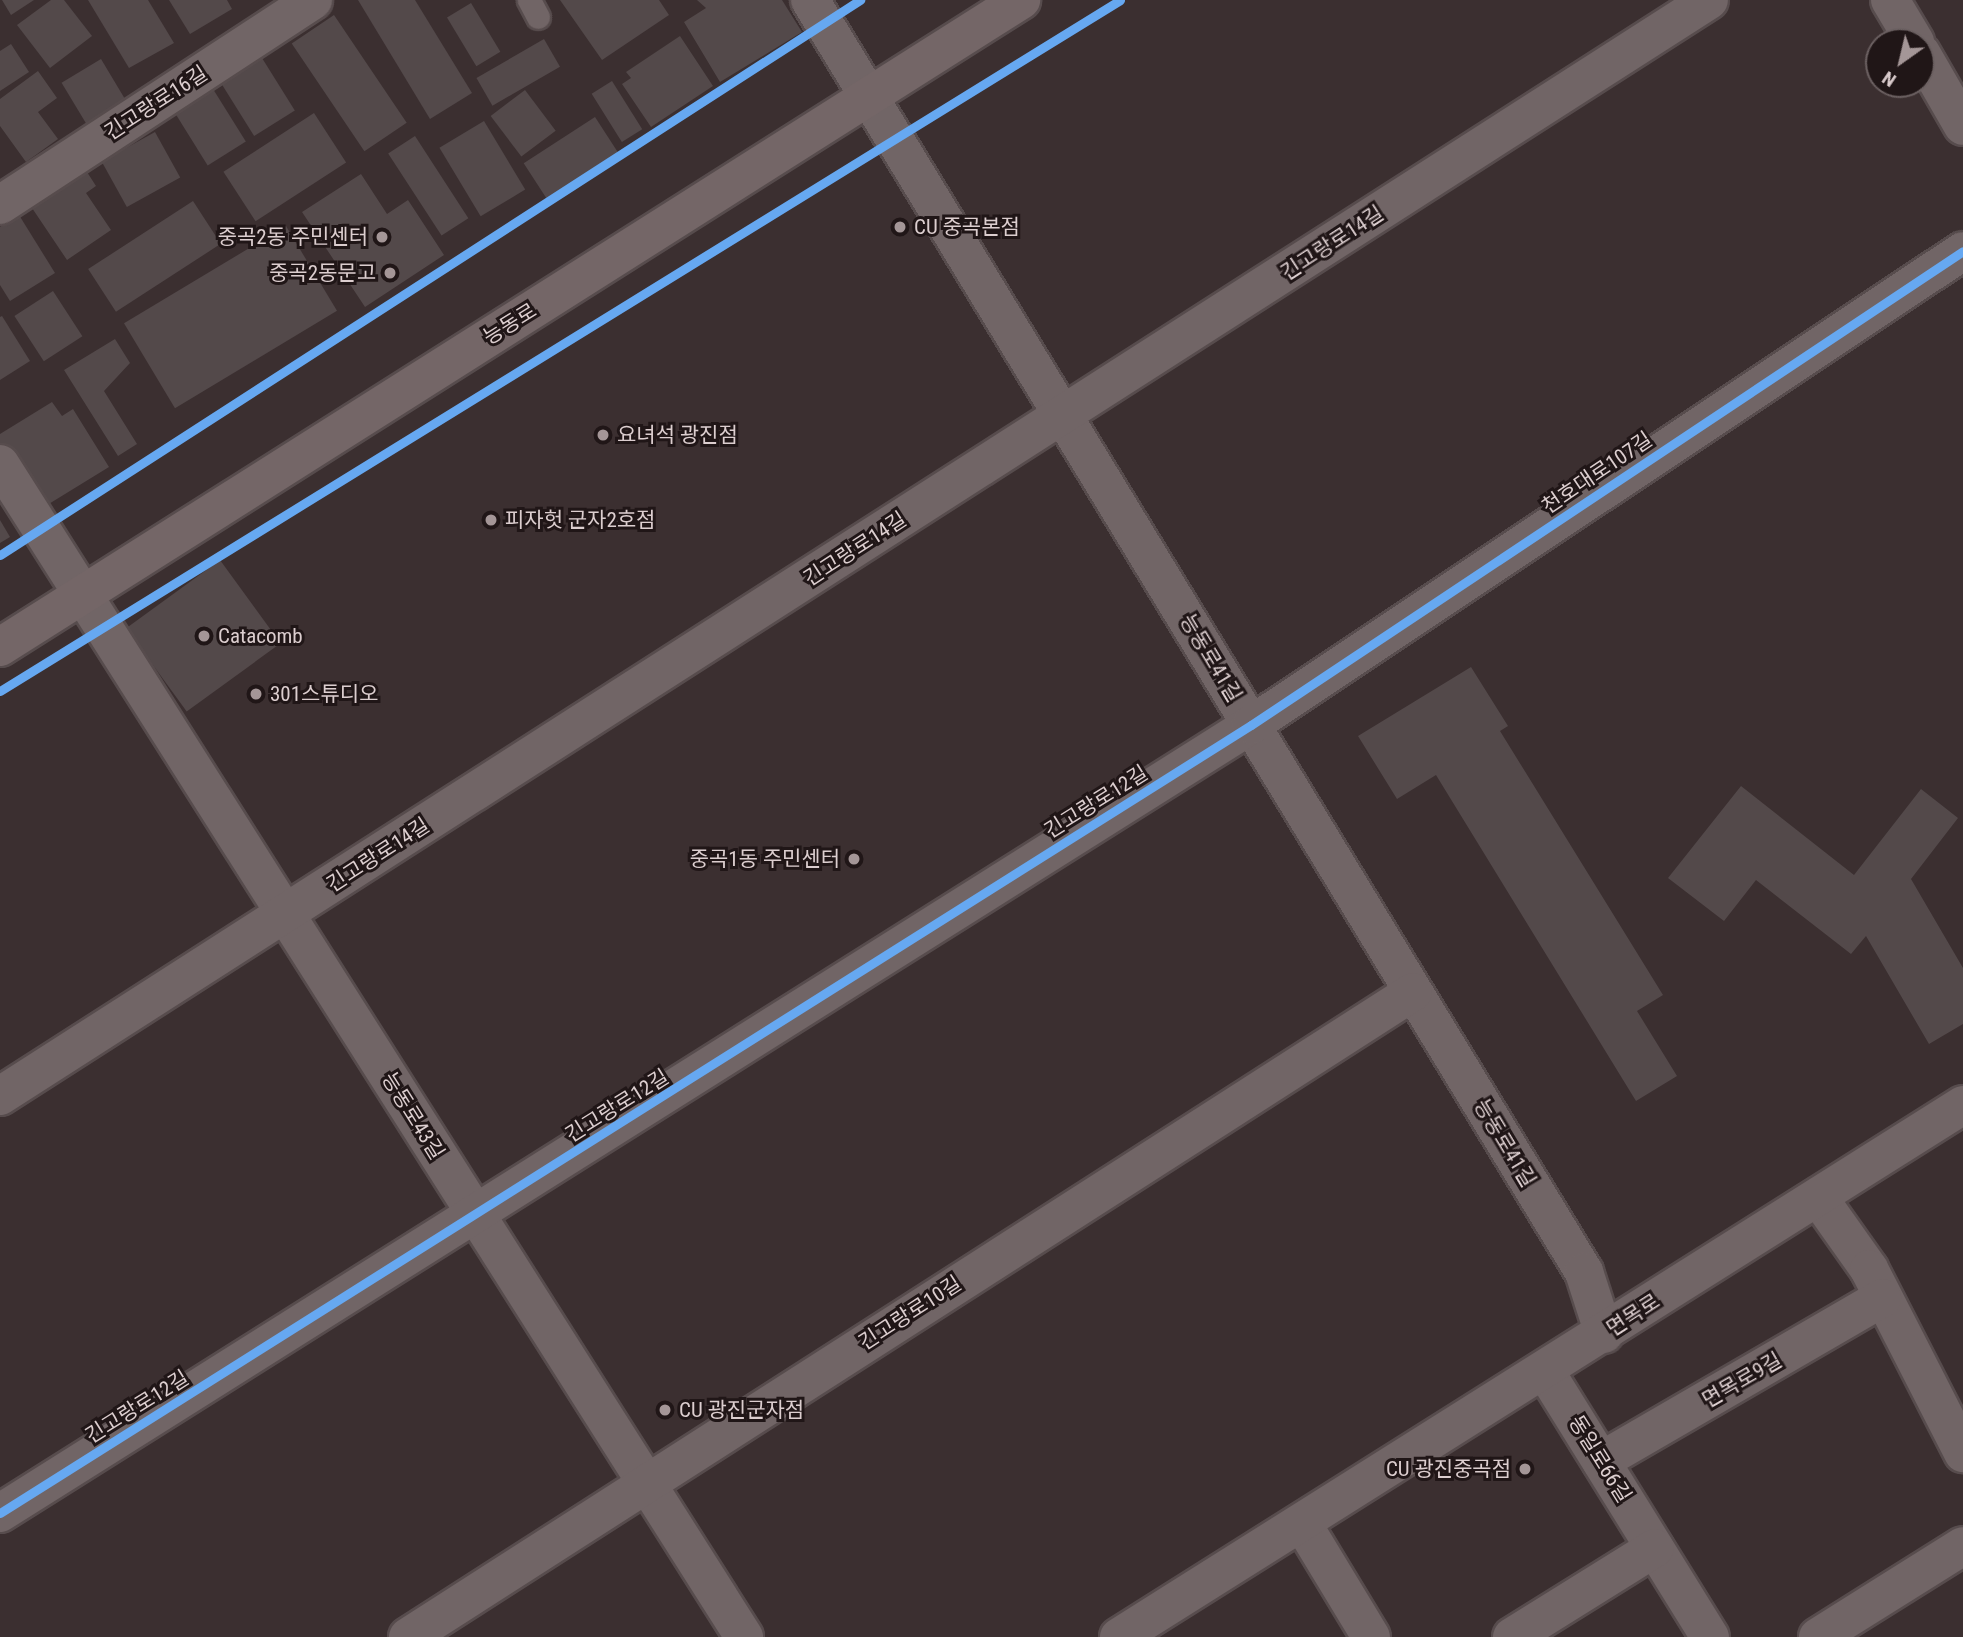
<!DOCTYPE html>
<meta charset="utf-8">
<style>
body{margin:0}
#map{position:relative;width:1963px;height:1637px;overflow:hidden;background:#3b2f30;font-family:"Roboto Condensed","Noto Sans KR",sans-serif}
div>[style]{position:absolute}
.building>*{inset:0;background:#53494a;transform-origin:0 0}
.roads{filter:drop-shadow(2px 0 #574c4d) drop-shadow(-2px 0 #574c4d) drop-shadow(0 2px #574c4d) drop-shadow(0 -2px #574c4d)}
.service>*{height:23px;margin:-11.5px;padding:0 11.5px;transform-origin:11.5px;border-radius:11.5px;background:#716566}
.minor>*{height:38px;margin:-19px;padding:0 19px;transform-origin:19px;border-radius:19px;background:#716566}
.tertiary>*{height:38px;margin:-19px;padding:0 19px;transform-origin:19px;border-radius:19px;background:#716566}
.secondary>*{height:38px;margin:-19px;padding:0 19px;transform-origin:19px;border-radius:19px;background:#746667}
.cycleway>*{height:9px;margin:-4.5px;padding:0 4.5px;transform-origin:4.5px;border-radius:4.5px;background:#66a8f1}
.dots>*{width:19px;height:19px;translate:-50% -50%;box-sizing:border-box;border:4px solid #201617;border-radius:50%}
span{translate:-50% -50%;white-space:nowrap;text-align:center;line-height:1.15;-webkit-text-stroke:6px #201617;paint-order:stroke}
.street-label{font-size:21px;color:#dccecf}
.poi-label{font-size:21px;color:#dccecf}
.left{translate:0 -50%;text-align:left}
.right{translate:-100% -50%;text-align:right}
.north{position:absolute;left:1865px;top:28px;width:70px;height:70px;box-sizing:border-box;background:#201617;border:2px solid #6b6061;border-radius:50%;rotate:214deg;font-size:19px;font-weight:700;line-height:28px;text-align:center;color:#dccecf}
.north::after{content:'';display:block;margin:auto;width:24px;height:32px;background:#a49697;clip-path:polygon(50% 0,100% 100%,50% 72%,0 100%)}
</style>
<div id="map">
<div class="building">
<div style="clip-path:polygon(2px 0,34px 0,11px 15px)"></div>
<div style="clip-path:polygon(51px 0,64px 0,92px 36px,50px 68px,17px 25px)"></div>
<div style="clip-path:polygon(88px 0,148px 0,174px 43px,129px 68px)"></div>
<div style="clip-path:polygon(169px 0,227px 0,232px 9px,190px 34px)"></div>
<div style="clip-path:polygon(358px 0,415px 0,472px 93px,430px 119px)"></div>
<div style="clip-path:polygon(560px 0,659px 0,669px 15px,602px 60px)"></div>
<div style="clip-path:polygon(697px 0,782px 0,802px 32px,720px 82px,684px 22px,706px 8px)"></div>
<div style="left:471px;top:3px;width:57px;height:28px;rotate:59deg"></div>
<div style="left:334px;top:15px;width:130px;height:51px;rotate:56deg"></div>
<div style="clip-path:polygon(680px 36px,713px 86px,651px 127px,622px 84px,631px 78px,626px 72px)"></div>
<div style="left:544px;top:39px;width:32px;height:78px;rotate:60deg"></div>
<div style="clip-path:polygon(11px 44px,29px 72px,0 91px,0 51px)"></div>
<div style="left:262px;top:58px;width:62px;height:48px;rotate:58deg"></div>
<div style="left:101px;top:59px;width:48px;height:46px;rotate:59deg"></div>
<div style="clip-path:polygon(38px 71px,57px 98px,38px 112px,58px 139px,26px 162px,0 126px,0 99px)"></div>
<div style="left:612px;top:81px;width:57px;height:24px;rotate:58deg"></div>
<div style="left:213px;top:89px;width:62px;height:45px;rotate:58deg"></div>
<div style="left:525px;top:90px;width:51px;height:43px;rotate:53deg"></div>
<div style="left:314px;top:113px;width:59px;height:108px;rotate:57deg"></div>
<div style="left:595px;top:117px;width:42px;height:85px;rotate:57deg"></div>
<div style="left:484px;top:121px;width:80px;height:52px;rotate:59deg"></div>
<div style="left:155px;top:132px;width:52px;height:61px;rotate:61deg"></div>
<div style="left:415px;top:136px;width:98px;height:32px;rotate:57deg"></div>
<div style="clip-path:polygon(87px 172px,96px 186px,86px 193px,111px 230px,67px 260px,32px 208px)"></div>
<div style="clip-path:polygon(361px 174px,387px 214px,408px 200px,444px 255px,365px 307px,302px 212px)"></div>
<div style="left:193px;top:201px;width:51px;height:125px;rotate:57deg"></div>
<div style="clip-path:polygon(19px 215px,55px 273px,10px 301px,0 285px,0 227px)"></div>
<div style="left:286px;top:226px;width:99px;height:189px;rotate:59deg"></div>
<div style="left:53px;top:291px;width:54px;height:46px;rotate:57deg"></div>
<div style="clip-path:polygon(2px 316px,30px 361px,0 380px,0 317px)"></div>
<div style="clip-path:polygon(115px 339px,130px 363px,104px 391px,137px 444px,118px 456px,64px 370px)"></div>
<div style="clip-path:polygon(52px 402px,62px 416px,73px 409px,109px 467px,39px 510px,0 445px,0 434px)"></div>
<div style="clip-path:polygon(0 520px,10px 537px,0 543px)"></div>
<div style="left:220px;top:560px;width:103px;height:116px;rotate:54deg"></div>
<div style="clip-path:polygon(1471px 667px,1508px 726px,1500px 731px,1663px 995px,1637px 1011px,1677px 1076px,1636px 1101px,1436px 775px,1397px 799px,1358px 736px)"></div>
<div style="clip-path:polygon(1741px 786px,1854px 875px,1921px 789px,1958px 818px,1911px 879px,1963px 968px,1963px 1024px,1929px 1044px,1866px 936px,1851px 954px,1756px 880px,1724px 921px,1668px 878px)"></div>
</div>
<div class="roads">
<div class="service">
<div style="left:529px;top:0;width:19px;rotate:62deg"></div>
</div>
<div class="minor">
<div style="left:810px;top:0;width:1489px;rotate:58.68deg"></div>
<div style="left:1584px;top:1272px;width:65px;rotate:72.1deg"></div>
<div style="left:1890px;top:0;width:49px;rotate:59.2deg"></div>
<div style="left:1921px;top:53px;width:84px;rotate:60.1deg"></div>
<div style="left:0;top:205px;width:374px;rotate:-33.2deg"></div>
<div style="left:0;top:464px;width:1389px;rotate:57.61deg"></div>
<div style="left:0;top:1096px;width:2030px;rotate:-32.67deg"></div>
<div style="left:1818px;top:1197px;width:88px;rotate:54.7deg"></div>
<div style="left:1869px;top:1269px;width:207px;rotate:62.9deg"></div>
<div style="left:1545px;top:1371px;width:313px;rotate:58.2deg"></div>
<div style="left:1601px;top:1461px;width:325px;rotate:-30.1deg"></div>
<div style="left:0;top:1513px;width:1478px;rotate:-32.21deg"></div>
<div style="left:1251px;top:725px;width:855px;rotate:-33.65deg"></div>
<div style="left:1302px;top:1523px;width:133px;rotate:58.8deg"></div>
<div style="left:408px;top:1637px;width:1194px;rotate:-32.69deg"></div>
<div style="left:1512px;top:1637px;width:168px;rotate:-31.9deg"></div>
<div style="left:1818px;top:1637px;width:171px;rotate:-32.1deg"></div>
</div>
<div class="tertiary">
<div style="left:1119px;top:1637px;width:998px;rotate:-32.22deg"></div>
</div>
<div class="secondary">
<div style="left:0;top:647px;width:1209px;rotate:-32.36deg"></div>
</div>
</div>
<div class="cycleway">
<div style="left:0;top:555px;width:1024px;rotate:-32.84deg"></div>
<div style="left:0;top:691px;width:1316px;rotate:-31.67deg"></div>
<div style="left:0;top:1513px;width:1478px;rotate:-32.21deg"></div>
<div style="left:1251px;top:725px;width:855px;rotate:-33.65deg"></div>
</div>
<div class="dots">
<div style="left:900px;top:227px;background:#a49697"></div>
<div style="left:382px;top:237px;background:#a49697"></div>
<div style="left:390px;top:273px;background:#a49697"></div>
<div style="left:603px;top:435px;background:#a49697"></div>
<div style="left:491px;top:520px;background:#a49697"></div>
<div style="left:204px;top:636px;background:#a49697"></div>
<div style="left:256px;top:694px;background:#a49697"></div>
<div style="left:854px;top:859px;background:#a49697"></div>
<div style="left:665px;top:1410px;background:#a49697"></div>
<div style="left:1525px;top:1469px;background:#a49697"></div>
</div>
<div class="street-label">
<span style="left:156px;top:103px;rotate:-33deg">긴고랑로16길</span>
<span style="left:1332px;top:243px;rotate:-33deg">긴고랑로14길</span>
<span style="left:510px;top:324px;rotate:-32deg">능동로</span>
<span style="left:1597px;top:473px;rotate:-34deg">천호대로107길</span>
<span style="left:855px;top:549px;rotate:-33deg">긴고랑로14길</span>
<span style="left:1211px;top:658px;rotate:59deg">능동로41길</span>
<span style="left:1096px;top:802px;rotate:-32deg">긴고랑로12길</span>
<span style="left:378px;top:855px;rotate:-33deg">긴고랑로14길</span>
<span style="left:617px;top:1106px;rotate:-32deg">긴고랑로12길</span>
<span style="left:413px;top:1116px;rotate:58deg">능동로43길</span>
<span style="left:1505px;top:1143px;rotate:59deg">능동로41길</span>
<span style="left:910px;top:1313px;rotate:-33deg">긴고랑로10길</span>
<span style="left:1633px;top:1315px;rotate:-33deg">면목로</span>
<span style="left:1742px;top:1380px;rotate:-30deg">면목로9길</span>
<span style="left:137px;top:1407px;rotate:-32deg">긴고랑로12길</span>
<span style="left:1600px;top:1459px;rotate:58deg">동일로66길</span>
</div>
<div class="poi-label">
<span class="left" style="left:914px;top:227px">CU 중곡본점</span>
<span class="right" style="left:368px;top:237px">중곡2동 주민센터</span>
<span class="right" style="left:376px;top:273px">중곡2동문고</span>
<span class="left" style="left:617px;top:435px">요녀석 광진점</span>
<span class="left" style="left:505px;top:520px">피자헛 군자2호점</span>
<span class="left" style="left:218px;top:636px">Catacomb</span>
<span class="left" style="left:270px;top:694px">301스튜디오</span>
<span class="right" style="left:840px;top:859px">중곡1동 주민센터</span>
<span class="left" style="left:679px;top:1410px">CU 광진군자점</span>
<span class="right" style="left:1511px;top:1469px">CU 광진중곡점</span>
</div>
<div class="north">N</div>
</div>
